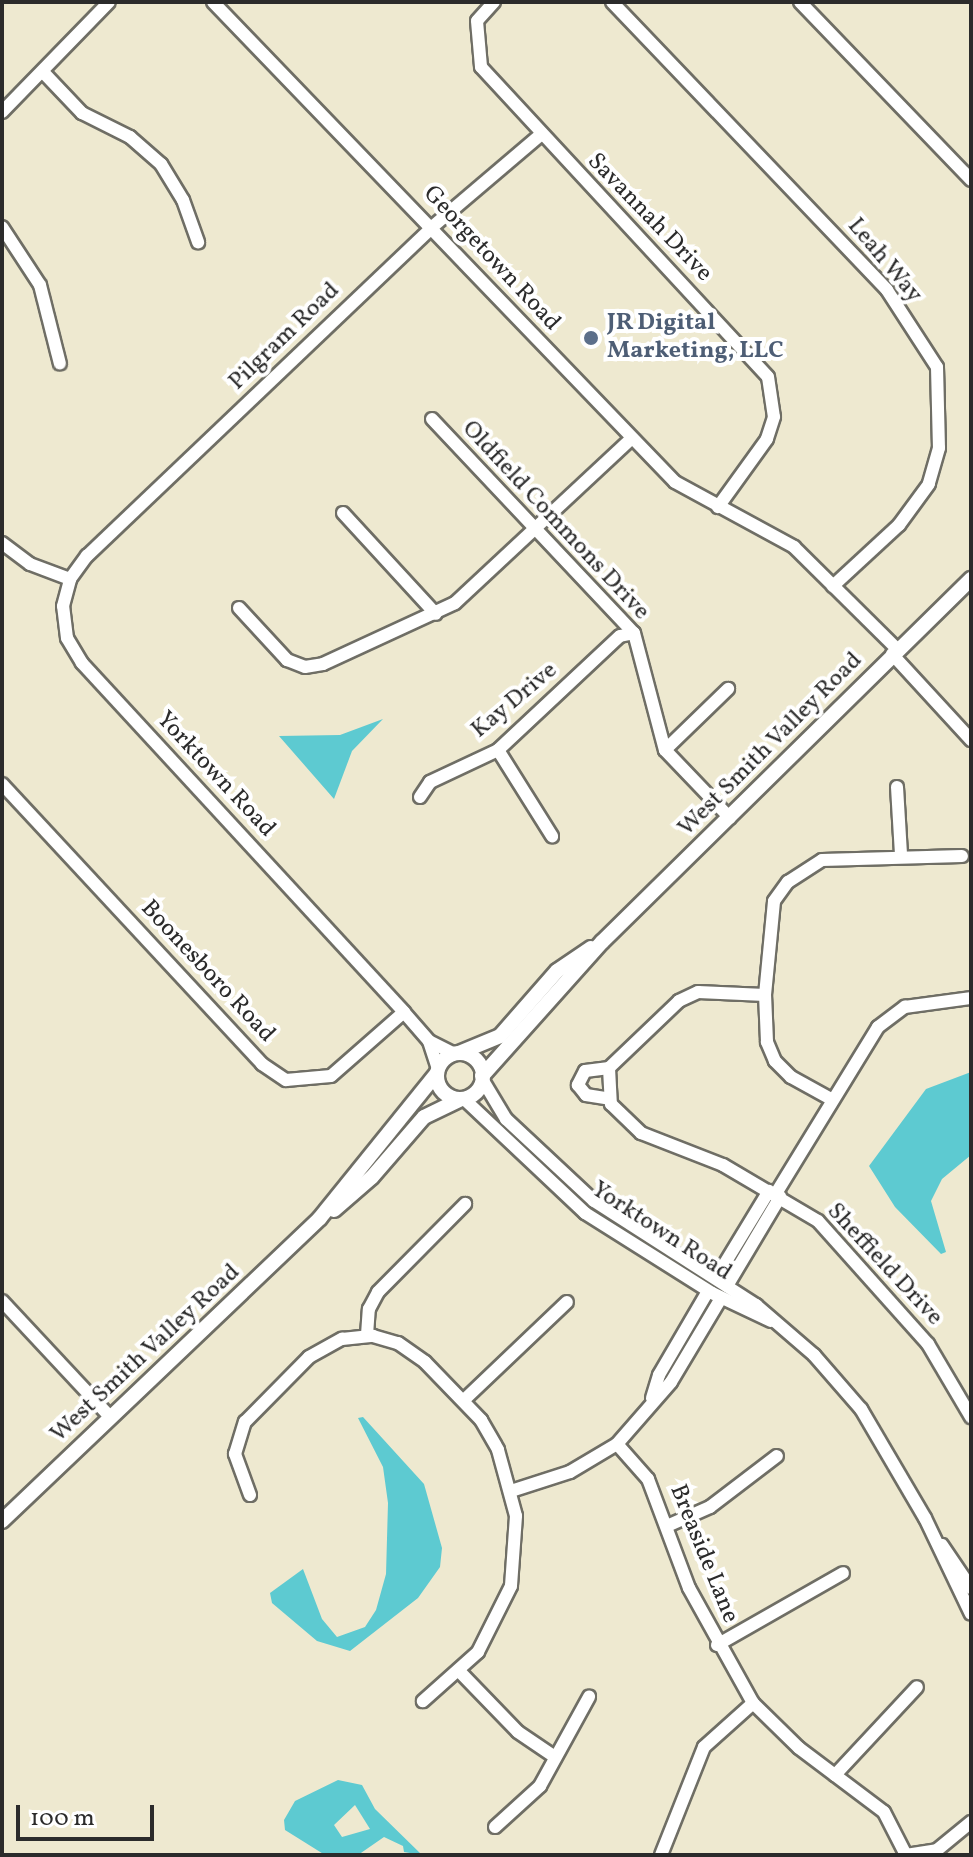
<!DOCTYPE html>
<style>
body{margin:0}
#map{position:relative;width:973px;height:1857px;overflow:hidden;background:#eee9d0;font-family:Vollkorn,serif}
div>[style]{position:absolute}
.water>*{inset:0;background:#5dcad1}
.roads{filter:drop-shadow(2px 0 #6f6e65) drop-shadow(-2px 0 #6f6e65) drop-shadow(0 2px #6f6e65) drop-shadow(0 -2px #6f6e65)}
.minor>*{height:12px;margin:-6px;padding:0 6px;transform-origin:6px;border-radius:6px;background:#fff}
.major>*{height:14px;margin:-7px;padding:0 7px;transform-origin:7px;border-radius:7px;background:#fff}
.major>.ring{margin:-7px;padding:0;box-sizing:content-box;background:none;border:14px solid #fff;border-radius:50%}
.dots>*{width:22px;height:22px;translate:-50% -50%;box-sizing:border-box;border:4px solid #fff;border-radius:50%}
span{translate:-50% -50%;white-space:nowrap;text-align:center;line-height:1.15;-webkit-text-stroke:8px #fff;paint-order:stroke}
.street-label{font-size:24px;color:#2b2b2b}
.service-label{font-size:24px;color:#4e5e75;font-weight:700}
.left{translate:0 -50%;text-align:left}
.frame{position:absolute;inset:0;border:4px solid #2b2b2b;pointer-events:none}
.scale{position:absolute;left:16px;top:1805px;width:138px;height:36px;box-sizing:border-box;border:4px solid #2b2b2b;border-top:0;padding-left:10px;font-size:24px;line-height:28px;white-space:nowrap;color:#2b2b2b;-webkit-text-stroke:6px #fff;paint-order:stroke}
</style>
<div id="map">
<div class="water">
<div style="clip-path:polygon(383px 719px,352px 751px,334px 799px,279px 736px,340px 735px)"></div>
<div style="clip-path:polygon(971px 1072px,971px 1155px,942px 1179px,931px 1201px,946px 1252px,941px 1254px,895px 1207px,869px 1166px,926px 1089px)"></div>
<div style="clip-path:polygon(363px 1417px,424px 1484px,442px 1548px,440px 1567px,418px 1598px,350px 1651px,317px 1641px,272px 1603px,270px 1593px,303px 1569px,322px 1619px,337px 1637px,365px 1627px,376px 1610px,386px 1574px,388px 1503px,383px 1467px,358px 1418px)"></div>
<div style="clip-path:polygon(evenodd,338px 1780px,362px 1785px,375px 1809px,422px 1855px,404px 1852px,403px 1846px,384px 1837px,358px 1855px,325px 1855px,285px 1830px,284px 1820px,295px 1801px,338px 1780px,355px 1805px,370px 1829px,342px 1837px,334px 1825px,355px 1805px)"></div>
</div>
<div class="roads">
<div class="minor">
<div style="left:213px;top:2px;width:666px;rotate:46.09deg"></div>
<div style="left:675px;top:482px;width:136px;rotate:28.6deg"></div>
<div style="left:794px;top:547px;width:145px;rotate:44.7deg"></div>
<div style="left:494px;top:2px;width:25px;rotate:132deg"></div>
<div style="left:477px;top:21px;width:46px;rotate:85deg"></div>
<div style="left:481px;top:67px;width:422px;rotate:47.2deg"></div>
<div style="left:768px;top:377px;width:40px;rotate:81.5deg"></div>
<div style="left:774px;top:417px;width:23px;rotate:108deg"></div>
<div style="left:767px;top:439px;width:84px;rotate:125.8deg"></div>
<div style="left:612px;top:2px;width:398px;rotate:46.3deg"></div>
<div style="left:887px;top:290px;width:92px;rotate:57deg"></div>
<div style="left:937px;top:367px;width:81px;rotate:88.6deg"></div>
<div style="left:939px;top:448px;width:37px;rotate:106deg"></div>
<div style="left:929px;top:484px;width:51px;rotate:126.2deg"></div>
<div style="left:899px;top:525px;width:90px;rotate:137.3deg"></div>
<div style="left:800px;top:2px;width:247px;rotate:46.1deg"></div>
<div style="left:43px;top:72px;width:57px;rotate:46.4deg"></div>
<div style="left:82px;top:113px;width:54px;rotate:26.6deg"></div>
<div style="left:130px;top:137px;width:41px;rotate:41.1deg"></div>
<div style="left:161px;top:164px;width:42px;rotate:58.6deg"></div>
<div style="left:183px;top:200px;width:45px;rotate:70.3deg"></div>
<div style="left:2px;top:112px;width:153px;rotate:-45.8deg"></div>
<div style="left:2px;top:227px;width:69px;rotate:56.8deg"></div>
<div style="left:40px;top:285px;width:81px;rotate:75.8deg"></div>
<div style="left:432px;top:419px;width:294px;rotate:46.7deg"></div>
<div style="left:634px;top:633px;width:121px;rotate:75.2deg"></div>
<div style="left:665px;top:750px;width:94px;rotate:46.3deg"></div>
<div style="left:343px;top:513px;width:137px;rotate:47.4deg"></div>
<div style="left:2px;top:543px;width:35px;rotate:37deg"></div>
<div style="left:30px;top:564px;width:43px;rotate:20.6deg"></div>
<div style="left:239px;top:608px;width:71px;rotate:47.3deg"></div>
<div style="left:287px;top:660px;width:19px;rotate:21deg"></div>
<div style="left:305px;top:667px;width:18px;rotate:-9deg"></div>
<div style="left:323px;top:664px;width:145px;rotate:-24.8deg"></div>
<div style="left:455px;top:603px;width:241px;rotate:-43deg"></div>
<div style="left:892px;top:654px;width:117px;rotate:47.4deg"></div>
<div style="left:498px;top:750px;width:102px;rotate:57.9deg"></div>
<div style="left:665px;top:750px;width:88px;rotate:-44.1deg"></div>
<div style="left:2px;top:784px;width:382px;rotate:47.1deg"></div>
<div style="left:262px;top:1064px;width:29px;rotate:34deg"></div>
<div style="left:286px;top:1080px;width:45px;rotate:-5.1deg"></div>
<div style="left:331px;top:1076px;width:97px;rotate:-41.2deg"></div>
<div style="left:897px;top:787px;width:67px;rotate:86.6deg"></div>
<div style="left:420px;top:797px;width:18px;rotate:-56deg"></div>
<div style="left:430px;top:782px;width:75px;rotate:-25.2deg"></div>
<div style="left:498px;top:750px;width:167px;rotate:-43.1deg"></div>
<div style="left:620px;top:636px;width:14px;rotate:-12deg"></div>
<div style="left:765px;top:995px;width:67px;rotate:-177.4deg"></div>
<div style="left:698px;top:992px;width:21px;rotate:155deg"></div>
<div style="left:679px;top:1001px;width:97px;rotate:136.3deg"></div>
<div style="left:609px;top:1068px;width:36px;rotate:87deg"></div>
<div style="left:611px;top:1104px;width:42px;rotate:44deg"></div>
<div style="left:641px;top:1133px;width:88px;rotate:21.3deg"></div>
<div style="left:723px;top:1165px;width:110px;rotate:30.5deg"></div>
<div style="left:818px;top:1221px;width:165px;rotate:48.2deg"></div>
<div style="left:928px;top:1344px;width:85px;rotate:59.5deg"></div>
<div style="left:429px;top:1041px;width:29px;rotate:27deg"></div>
<div style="left:609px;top:1068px;width:24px;rotate:173deg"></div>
<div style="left:585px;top:1071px;width:16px;rotate:117deg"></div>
<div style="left:578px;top:1085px;width:13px;rotate:51deg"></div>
<div style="left:586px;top:1095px;width:24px;rotate:9deg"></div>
<div style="left:438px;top:1069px;width:29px;rotate:-108deg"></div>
<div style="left:429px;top:1041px;width:38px;rotate:-131deg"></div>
<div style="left:404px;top:1012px;width:475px;rotate:-132.7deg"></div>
<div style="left:82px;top:663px;width:29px;rotate:-121deg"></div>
<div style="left:67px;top:638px;width:32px;rotate:-97deg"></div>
<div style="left:63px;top:606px;width:28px;rotate:-75deg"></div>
<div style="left:70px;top:579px;width:29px;rotate:-54deg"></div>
<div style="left:87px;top:556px;width:475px;rotate:-43.6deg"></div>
<div style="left:431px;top:228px;width:142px;rotate:-40.4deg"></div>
<div style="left:482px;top:1079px;width:47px;rotate:59deg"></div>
<div style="left:506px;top:1119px;width:120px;rotate:43deg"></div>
<div style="left:594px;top:1201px;width:193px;rotate:32.7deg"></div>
<div style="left:756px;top:1305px;width:77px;rotate:40.8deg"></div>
<div style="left:814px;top:1355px;width:72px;rotate:49deg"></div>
<div style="left:861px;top:1409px;width:126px;rotate:59.6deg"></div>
<div style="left:925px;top:1518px;width:106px;rotate:64.4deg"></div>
<div style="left:463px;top:1098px;width:168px;rotate:43.3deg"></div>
<div style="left:585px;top:1213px;width:150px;rotate:32.2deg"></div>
<div style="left:712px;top:1293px;width:65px;rotate:25.4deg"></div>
<div style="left:831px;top:1099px;width:46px;rotate:-151.2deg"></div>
<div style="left:791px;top:1077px;width:23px;rotate:-135deg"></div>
<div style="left:775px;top:1061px;width:21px;rotate:-113deg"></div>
<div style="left:767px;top:1042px;width:47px;rotate:-92.4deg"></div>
<div style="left:765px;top:995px;width:94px;rotate:-84.5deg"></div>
<div style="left:774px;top:901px;width:24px;rotate:-54deg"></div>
<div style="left:788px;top:882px;width:40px;rotate:-32.9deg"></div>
<div style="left:822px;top:860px;width:140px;rotate:-1.6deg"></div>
<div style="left:775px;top:1195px;width:197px;rotate:-58.5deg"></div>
<div style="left:878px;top:1027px;width:34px;rotate:-37deg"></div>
<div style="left:905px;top:1007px;width:67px;rotate:-7.8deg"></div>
<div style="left:716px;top:1278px;width:102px;rotate:-58.7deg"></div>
<div style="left:727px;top:1286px;width:104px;rotate:-59.2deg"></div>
<div style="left:2px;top:1301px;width:158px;rotate:47deg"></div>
<div style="left:367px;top:1335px;width:26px;rotate:-86deg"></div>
<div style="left:369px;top:1309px;width:19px;rotate:-62deg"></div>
<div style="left:378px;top:1292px;width:124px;rotate:-45.3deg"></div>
<div style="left:652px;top:1398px;width:24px;rotate:-73deg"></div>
<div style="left:659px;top:1375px;width:97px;rotate:-59.7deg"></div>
<div style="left:464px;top:1400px;width:142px;rotate:-43.6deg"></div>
<div style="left:617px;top:1444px;width:47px;rotate:48.5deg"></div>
<div style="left:648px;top:1479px;width:116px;rotate:69.4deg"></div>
<div style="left:689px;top:1588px;width:132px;rotate:60.9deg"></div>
<div style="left:753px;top:1703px;width:64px;rotate:44.4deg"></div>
<div style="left:799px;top:1748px;width:106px;rotate:37deg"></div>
<div style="left:884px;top:1812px;width:48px;rotate:62.9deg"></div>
<div style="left:511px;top:1491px;width:62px;rotate:-17.9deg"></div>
<div style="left:570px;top:1472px;width:55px;rotate:-30.8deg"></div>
<div style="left:617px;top:1444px;width:82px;rotate:-48.9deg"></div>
<div style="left:671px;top:1382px;width:98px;rotate:-59.2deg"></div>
<div style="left:250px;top:1495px;width:44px;rotate:-110.1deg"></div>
<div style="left:235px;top:1454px;width:34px;rotate:-73deg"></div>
<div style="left:245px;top:1422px;width:91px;rotate:-45.4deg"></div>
<div style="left:309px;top:1357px;width:38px;rotate:-29deg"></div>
<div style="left:342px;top:1339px;width:31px;rotate:-6deg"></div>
<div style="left:373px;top:1336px;width:26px;rotate:16deg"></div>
<div style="left:398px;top:1343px;width:33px;rotate:35deg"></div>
<div style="left:425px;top:1362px;width:81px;rotate:46deg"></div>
<div style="left:481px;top:1420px;width:34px;rotate:60deg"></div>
<div style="left:498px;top:1450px;width:68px;rotate:74.7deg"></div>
<div style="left:516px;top:1516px;width:70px;rotate:94.1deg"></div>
<div style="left:511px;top:1586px;width:74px;rotate:116.6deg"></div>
<div style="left:478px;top:1652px;width:74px;rotate:138.3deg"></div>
<div style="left:667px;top:1526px;width:47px;rotate:-23.8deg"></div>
<div style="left:710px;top:1507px;width:84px;rotate:-37.3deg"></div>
<div style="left:942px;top:1545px;width:52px;rotate:56deg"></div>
<div style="left:717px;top:1645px;width:145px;rotate:-29.7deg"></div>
<div style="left:460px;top:1672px;width:83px;rotate:46deg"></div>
<div style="left:518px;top:1732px;width:45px;rotate:34deg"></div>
<div style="left:835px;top:1775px;width:120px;rotate:-47deg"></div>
<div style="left:495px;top:1827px;width:61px;rotate:-42.3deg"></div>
<div style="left:540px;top:1786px;width:102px;rotate:-61.2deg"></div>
<div style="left:661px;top:1855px;width:116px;rotate:-68.3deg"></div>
<div style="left:704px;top:1747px;width:66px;rotate:-41.9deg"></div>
<div style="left:906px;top:1855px;width:31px;rotate:-9deg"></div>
<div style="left:937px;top:1850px;width:44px;rotate:-39.5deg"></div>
</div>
<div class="major">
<div style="left:459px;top:1053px;width:44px;rotate:-22.5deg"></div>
<div style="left:500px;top:1036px;width:86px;rotate:-48.8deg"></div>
<div style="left:557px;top:971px;width:41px;rotate:-34.1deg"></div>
<div class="ring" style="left:437px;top:1053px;width:32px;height:32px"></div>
<div style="left:482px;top:1076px;width:180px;rotate:-48.2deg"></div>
<div style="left:602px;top:942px;width:518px;rotate:-44.53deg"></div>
<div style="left:334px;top:1210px;width:50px;rotate:-41deg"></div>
<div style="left:372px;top:1177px;width:79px;rotate:-49.1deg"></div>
<div style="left:424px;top:1117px;width:41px;rotate:-25.9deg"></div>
<div style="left:2px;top:1521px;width:439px;rotate:-43.6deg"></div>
<div style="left:320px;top:1218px;width:186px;rotate:-51.1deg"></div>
</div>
</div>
<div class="dots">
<div style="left:591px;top:338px;background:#5c6f8a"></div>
</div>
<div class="street-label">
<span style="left:649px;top:218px;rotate:46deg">Savannah Drive</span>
<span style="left:491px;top:259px;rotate:47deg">Georgetown Road</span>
<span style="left:884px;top:261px;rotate:50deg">Leah Way</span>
<span style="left:285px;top:337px;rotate:-44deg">Pilgram Road</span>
<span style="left:555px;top:521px;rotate:47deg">Oldfield Commons Drive</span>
<span style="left:515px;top:701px;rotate:-40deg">Kay Drive</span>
<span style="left:771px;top:745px;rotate:-45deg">West Smith Valley Road</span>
<span style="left:215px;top:775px;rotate:47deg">Yorktown Road</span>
<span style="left:207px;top:972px;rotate:47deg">Boonesboro Road</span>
<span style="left:661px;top:1232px;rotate:33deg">Yorktown Road</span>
<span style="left:884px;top:1265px;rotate:47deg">Sheffield Drive</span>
<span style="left:146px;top:1354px;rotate:-43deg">West Smith Valley Road</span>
<span style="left:703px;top:1554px;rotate:68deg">Breaside Lane</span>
</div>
<div class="service-label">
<span class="left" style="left:607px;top:338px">JR Digital<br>Marketing, LLC</span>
</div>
<div class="frame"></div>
<div class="scale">100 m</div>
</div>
